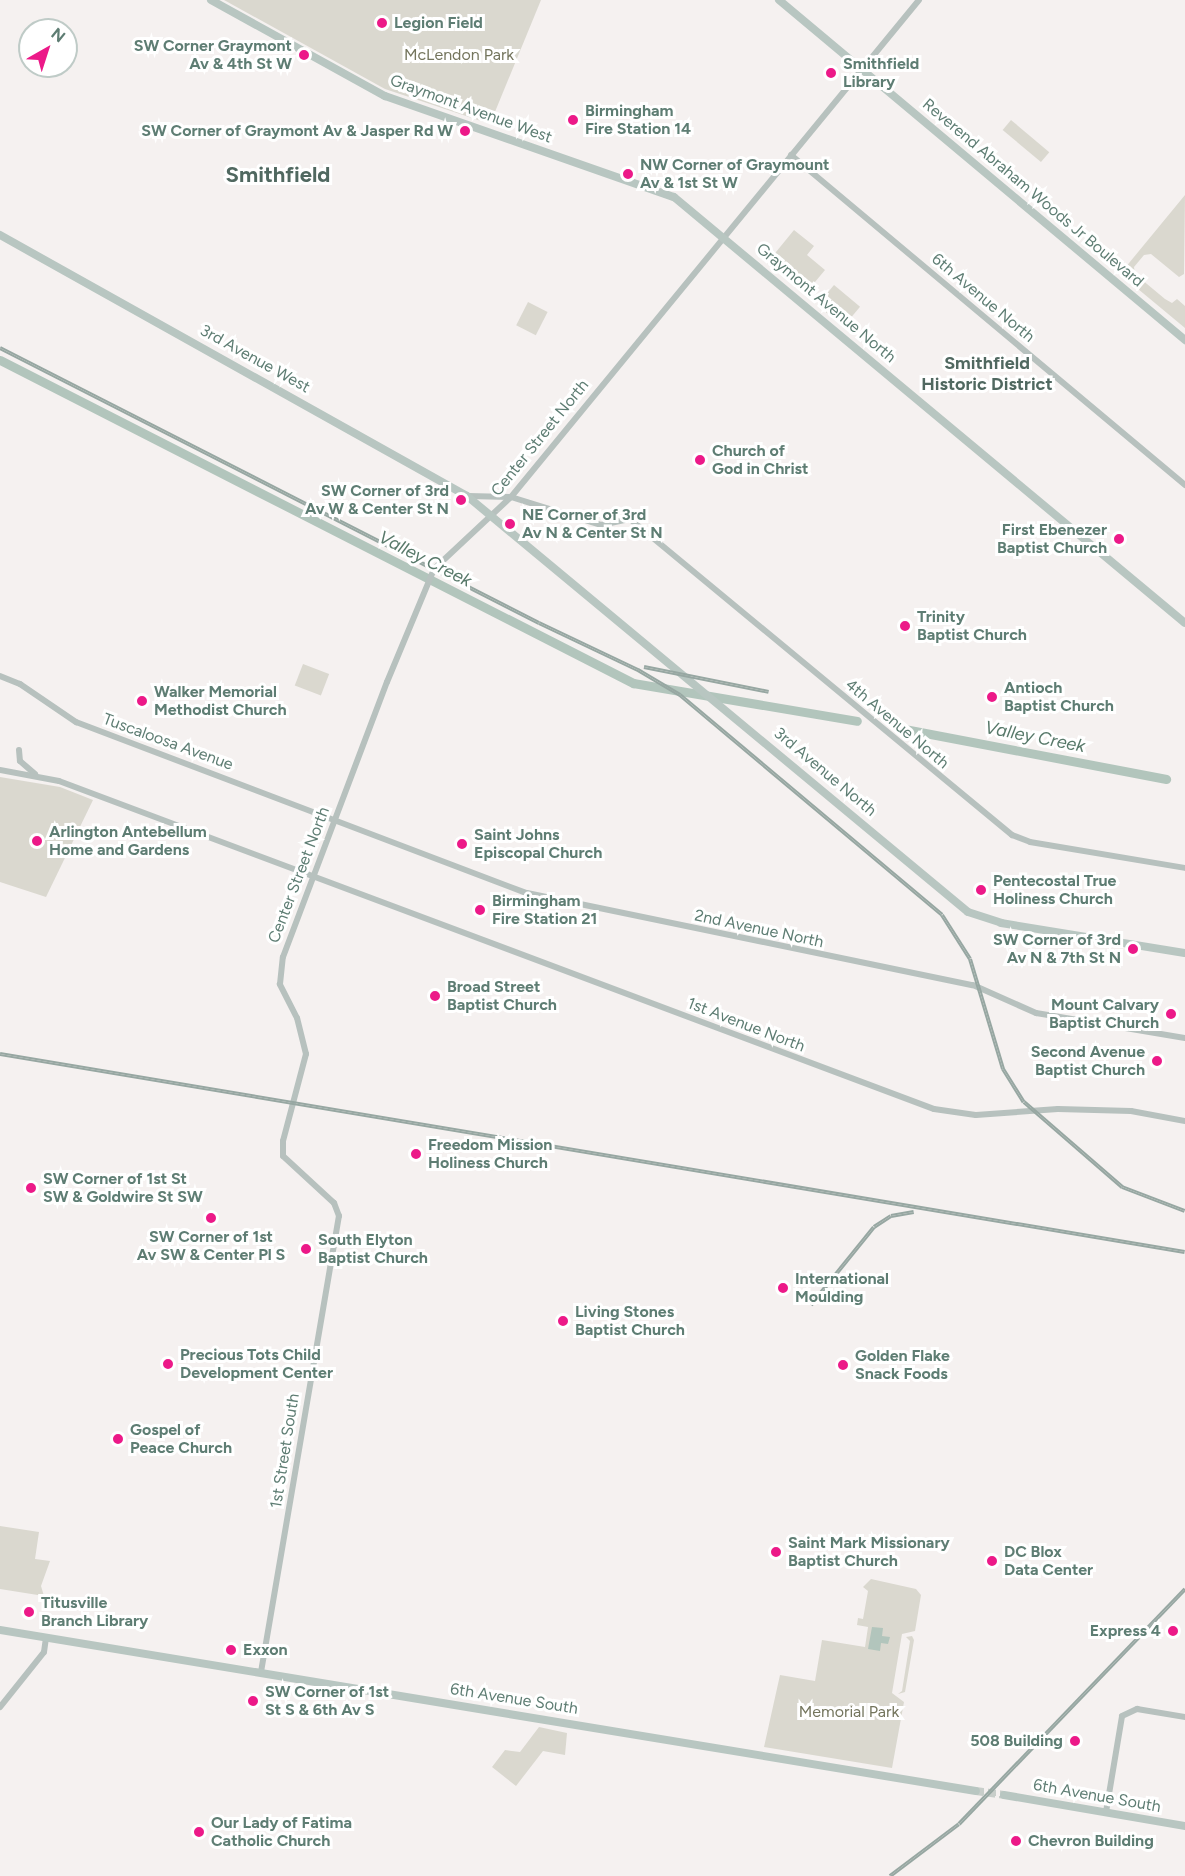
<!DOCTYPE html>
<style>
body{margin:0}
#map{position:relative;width:1185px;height:1876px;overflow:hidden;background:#f5f1f0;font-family:Figtree,sans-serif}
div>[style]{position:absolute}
.green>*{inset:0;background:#dad8cf;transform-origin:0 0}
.water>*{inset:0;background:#b2c5bc}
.river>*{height:9px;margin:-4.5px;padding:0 4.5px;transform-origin:4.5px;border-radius:4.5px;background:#b2c5bc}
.major-tunnel>*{height:8px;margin-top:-4px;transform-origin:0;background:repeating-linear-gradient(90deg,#c8ceca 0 8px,transparent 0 12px)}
.minor>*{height:6px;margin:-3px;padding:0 3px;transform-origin:3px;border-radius:3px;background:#b7c1be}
.major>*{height:8px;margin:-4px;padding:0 4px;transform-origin:4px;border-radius:4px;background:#b8c6c1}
.rail>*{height:4px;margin-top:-2px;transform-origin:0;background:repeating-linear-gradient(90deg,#fff 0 4.5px,#97a7a2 0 9px);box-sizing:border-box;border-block:2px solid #97a7a2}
.dots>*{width:16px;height:16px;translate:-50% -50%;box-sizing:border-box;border:3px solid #fff;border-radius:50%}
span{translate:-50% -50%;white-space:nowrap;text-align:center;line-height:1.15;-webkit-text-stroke:6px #fff;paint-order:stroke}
.poi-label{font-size:16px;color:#5e7d73;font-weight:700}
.left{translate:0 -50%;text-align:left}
.right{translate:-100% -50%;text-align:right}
.park-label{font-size:16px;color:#74755d}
.street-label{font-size:16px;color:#5e7d73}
.neighbourhood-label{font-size:18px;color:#506860;font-weight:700}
.water-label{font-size:18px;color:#58796a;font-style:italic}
.district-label{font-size:22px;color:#506860;font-weight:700}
.north{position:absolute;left:18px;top:18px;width:60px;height:60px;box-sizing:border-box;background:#fff;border:2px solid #bfcbc7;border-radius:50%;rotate:39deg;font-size:16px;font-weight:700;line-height:24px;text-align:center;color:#5e7d73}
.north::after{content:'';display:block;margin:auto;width:21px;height:27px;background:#ec1988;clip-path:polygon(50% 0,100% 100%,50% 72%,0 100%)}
</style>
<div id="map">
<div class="green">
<div style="clip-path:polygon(224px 0,541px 0,490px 124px,385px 89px)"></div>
<div style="left:1011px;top:120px;width:50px;height:13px;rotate:40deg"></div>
<div style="clip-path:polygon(1185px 195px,1184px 274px,1179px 277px,1151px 254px,1144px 255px,1134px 267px,1135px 274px,1165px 299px,1172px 303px,1177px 299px,1185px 306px,1185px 328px,1120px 274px)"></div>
<div style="clip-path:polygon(794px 230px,814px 246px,807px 255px,825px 270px,805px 294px,767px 263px)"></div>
<div style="left:834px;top:285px;width:34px;height:26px;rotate:40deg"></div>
<div style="left:528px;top:302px;width:22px;height:26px;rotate:27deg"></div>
<div style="left:303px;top:664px;width:28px;height:23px;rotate:21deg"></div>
<div style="clip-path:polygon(0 777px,60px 787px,93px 800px,46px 897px,0 882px)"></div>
<div style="clip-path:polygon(0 1526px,39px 1532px,35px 1559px,50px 1561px,41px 1586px,44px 1596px,0 1589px)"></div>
<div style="clip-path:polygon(871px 1579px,916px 1589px,921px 1595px,915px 1631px,902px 1634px,892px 1693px,904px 1702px,892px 1768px,764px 1747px,780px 1675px,815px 1681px,822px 1640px,865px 1647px,868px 1627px,857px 1625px,858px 1618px,863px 1619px,868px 1591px,863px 1587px)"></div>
<div style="clip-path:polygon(912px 1636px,914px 1640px,905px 1692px,898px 1694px,902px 1691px,910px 1641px,906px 1637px)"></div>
<div style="clip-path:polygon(539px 1727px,567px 1733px,565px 1755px,543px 1751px,516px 1786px,492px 1767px,505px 1750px,520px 1752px)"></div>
</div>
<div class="water">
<div style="clip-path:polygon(872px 1627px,883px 1628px,882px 1636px,890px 1637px,888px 1644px,881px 1643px,880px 1651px,868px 1649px)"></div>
</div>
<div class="river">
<div style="left:0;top:360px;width:711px;rotate:27.03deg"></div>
<div style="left:633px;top:683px;width:227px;rotate:9.6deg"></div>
<div style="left:899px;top:728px;width:272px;rotate:10.8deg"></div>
</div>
<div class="major-tunnel">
<div style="left:976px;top:1791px;width:28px;rotate:8deg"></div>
</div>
<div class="minor">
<div style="left:791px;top:155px;width:514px;rotate:39.95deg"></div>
<div style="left:468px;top:496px;width:43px;rotate:1.3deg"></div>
<div style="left:511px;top:497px;width:94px;rotate:17.3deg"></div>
<div style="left:601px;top:525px;width:30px;rotate:-12deg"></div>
<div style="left:630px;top:519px;width:496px;rotate:39.6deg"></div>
<div style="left:1012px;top:835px;width:19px;rotate:21deg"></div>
<div style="left:1030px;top:842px;width:157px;rotate:9.5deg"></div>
<div style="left:0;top:676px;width:22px;rotate:22deg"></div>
<div style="left:20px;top:684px;width:68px;rotate:34.2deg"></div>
<div style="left:76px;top:722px;width:482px;rotate:20.8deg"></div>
<div style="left:527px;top:893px;width:455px;rotate:11.7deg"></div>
<div style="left:973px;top:985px;width:69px;rotate:24deg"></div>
<div style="left:1036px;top:1013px;width:151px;rotate:9.5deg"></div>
<div style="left:19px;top:750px;width:11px;rotate:85deg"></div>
<div style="left:20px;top:761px;width:20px;rotate:41deg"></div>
<div style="left:0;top:770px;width:60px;rotate:10.6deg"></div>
<div style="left:59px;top:781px;width:934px;rotate:20.55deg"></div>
<div style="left:934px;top:1109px;width:42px;rotate:8.1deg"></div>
<div style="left:976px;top:1115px;width:82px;rotate:-4.2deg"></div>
<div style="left:1058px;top:1109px;width:73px;rotate:1.6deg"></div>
<div style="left:1131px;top:1111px;width:55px;rotate:10.5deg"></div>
<div style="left:261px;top:1672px;width:463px;rotate:-80.3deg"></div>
<div style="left:339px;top:1216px;width:14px;rotate:-111deg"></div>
<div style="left:334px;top:1203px;width:69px;rotate:-137.3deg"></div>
<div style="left:283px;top:1156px;width:15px;rotate:-90deg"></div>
<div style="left:283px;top:1141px;width:90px;rotate:-75.2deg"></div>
<div style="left:306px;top:1054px;width:37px;rotate:-104deg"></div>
<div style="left:297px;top:1018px;width:38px;rotate:-117deg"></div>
<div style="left:280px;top:984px;width:27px;rotate:-84deg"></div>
<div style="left:283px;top:957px;width:294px;rotate:-69.3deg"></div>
<div style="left:387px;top:682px;width:122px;rotate:-67.4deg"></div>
<div style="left:434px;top:569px;width:105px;rotate:-43.1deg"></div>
<div style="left:511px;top:497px;width:643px;rotate:-50.62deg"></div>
<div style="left:0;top:1707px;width:70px;rotate:-51.3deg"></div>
<div style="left:44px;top:1652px;width:14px;rotate:-82deg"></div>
<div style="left:1106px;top:1812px;width:97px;rotate:-80.5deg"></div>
<div style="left:1122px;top:1716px;width:17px;rotate:-25deg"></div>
<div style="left:1137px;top:1709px;width:49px;rotate:9.5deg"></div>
</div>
<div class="major">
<div style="left:211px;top:0;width:199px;rotate:28.9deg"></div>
<div style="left:385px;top:96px;width:306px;rotate:19.3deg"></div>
<div style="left:674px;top:197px;width:665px;rotate:39.82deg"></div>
<div style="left:779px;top:0;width:530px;rotate:39.94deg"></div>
<div style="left:0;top:235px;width:535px;rotate:29.2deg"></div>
<div style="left:467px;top:496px;width:651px;rotate:39.7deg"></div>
<div style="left:968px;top:912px;width:35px;rotate:18deg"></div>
<div style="left:1001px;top:923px;width:186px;rotate:9.3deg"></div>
<div style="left:0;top:1630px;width:989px;rotate:9.37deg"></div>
<div style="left:1004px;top:1795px;width:184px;rotate:9.7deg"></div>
</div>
<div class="rail">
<div style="left:0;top:348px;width:605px;rotate:27.03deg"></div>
<div style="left:539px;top:623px;width:110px;rotate:25.4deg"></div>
<div style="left:638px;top:670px;width:49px;rotate:30.8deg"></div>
<div style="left:680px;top:695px;width:342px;rotate:40deg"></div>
<div style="left:942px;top:915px;width:52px;rotate:57.5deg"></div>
<div style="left:970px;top:959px;width:115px;rotate:73.3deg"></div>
<div style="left:1003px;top:1069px;width:39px;rotate:58deg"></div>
<div style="left:1024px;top:1102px;width:130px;rotate:40.9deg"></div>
<div style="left:1122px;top:1187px;width:67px;rotate:20.9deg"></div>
<div style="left:644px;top:667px;width:127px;rotate:11.3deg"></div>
<div style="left:0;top:1054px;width:1201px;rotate:9.49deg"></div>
<div style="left:811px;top:1305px;width:100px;rotate:-51.1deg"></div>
<div style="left:874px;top:1227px;width:20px;rotate:-33deg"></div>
<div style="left:891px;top:1216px;width:23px;rotate:-10deg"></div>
<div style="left:890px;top:1876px;width:86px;rotate:-37deg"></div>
<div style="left:959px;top:1824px;width:326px;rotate:-46.1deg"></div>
</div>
<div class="dots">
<div style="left:382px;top:23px;background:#ec1988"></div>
<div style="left:304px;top:55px;background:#ec1988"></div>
<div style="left:831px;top:73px;background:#ec1988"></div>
<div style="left:573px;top:120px;background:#ec1988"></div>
<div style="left:465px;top:131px;background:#ec1988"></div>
<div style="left:628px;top:174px;background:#ec1988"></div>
<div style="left:700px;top:460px;background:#ec1988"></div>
<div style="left:461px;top:500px;background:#ec1988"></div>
<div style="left:510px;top:524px;background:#ec1988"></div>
<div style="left:1119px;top:539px;background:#ec1988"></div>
<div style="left:905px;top:626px;background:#ec1988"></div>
<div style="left:992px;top:697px;background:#ec1988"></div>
<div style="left:142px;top:701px;background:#ec1988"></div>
<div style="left:37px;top:841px;background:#ec1988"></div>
<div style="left:462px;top:844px;background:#ec1988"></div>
<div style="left:981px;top:890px;background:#ec1988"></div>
<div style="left:480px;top:910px;background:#ec1988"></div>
<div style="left:1133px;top:949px;background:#ec1988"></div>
<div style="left:435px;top:996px;background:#ec1988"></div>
<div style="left:1171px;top:1014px;background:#ec1988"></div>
<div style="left:1157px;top:1061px;background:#ec1988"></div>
<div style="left:416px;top:1154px;background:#ec1988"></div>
<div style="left:31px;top:1188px;background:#ec1988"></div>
<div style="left:211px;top:1218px;background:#ec1988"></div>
<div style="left:306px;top:1249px;background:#ec1988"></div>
<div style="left:783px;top:1288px;background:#ec1988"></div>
<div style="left:563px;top:1321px;background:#ec1988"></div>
<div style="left:168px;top:1364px;background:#ec1988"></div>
<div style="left:843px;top:1365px;background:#ec1988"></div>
<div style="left:118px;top:1439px;background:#ec1988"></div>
<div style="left:776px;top:1552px;background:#ec1988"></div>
<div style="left:992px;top:1561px;background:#ec1988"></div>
<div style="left:29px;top:1612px;background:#ec1988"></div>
<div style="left:1173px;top:1631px;background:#ec1988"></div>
<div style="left:231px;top:1650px;background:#ec1988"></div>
<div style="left:253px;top:1701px;background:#ec1988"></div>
<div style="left:1075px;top:1741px;background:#ec1988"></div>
<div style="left:199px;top:1832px;background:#ec1988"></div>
<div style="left:1016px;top:1841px;background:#ec1988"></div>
</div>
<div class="poi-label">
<span class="left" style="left:394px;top:23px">Legion Field</span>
<span class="right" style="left:292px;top:55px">SW Corner Graymont<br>Av &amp; 4th St W</span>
<span class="left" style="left:843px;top:73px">Smithfield<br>Library</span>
<span class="left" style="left:585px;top:120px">Birmingham<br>Fire Station 14</span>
<span class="right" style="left:453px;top:131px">SW Corner of Graymont Av &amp; Jasper Rd W</span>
<span class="left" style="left:640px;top:174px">NW Corner of Graymount<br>Av &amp; 1st St W</span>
<span class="left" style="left:712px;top:460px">Church of<br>God in Christ</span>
<span class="right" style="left:449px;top:500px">SW Corner of 3rd<br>Av W &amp; Center St N</span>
<span class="left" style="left:522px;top:524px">NE Corner of 3rd<br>Av N &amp; Center St N</span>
<span class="right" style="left:1107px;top:539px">First Ebenezer<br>Baptist Church</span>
<span class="left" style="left:917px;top:626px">Trinity<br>Baptist Church</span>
<span class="left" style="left:1004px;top:697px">Antioch<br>Baptist Church</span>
<span class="left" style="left:154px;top:701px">Walker Memorial<br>Methodist Church</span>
<span class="left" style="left:49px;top:841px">Arlington Antebellum<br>Home and Gardens</span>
<span class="left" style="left:474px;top:844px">Saint Johns<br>Episcopal Church</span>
<span class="left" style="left:993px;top:890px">Pentecostal True<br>Holiness Church</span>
<span class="left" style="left:492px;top:910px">Birmingham<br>Fire Station 21</span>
<span class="right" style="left:1121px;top:949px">SW Corner of 3rd<br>Av N &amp; 7th St N</span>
<span class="left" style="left:447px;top:996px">Broad Street<br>Baptist Church</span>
<span class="right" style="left:1159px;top:1014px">Mount Calvary<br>Baptist Church</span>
<span class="right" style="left:1145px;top:1061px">Second Avenue<br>Baptist Church</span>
<span class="left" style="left:428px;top:1154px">Freedom Mission<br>Holiness Church</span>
<span class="left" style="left:43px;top:1188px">SW Corner of 1st St<br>SW &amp; Goldwire St SW</span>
<span style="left:211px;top:1246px">SW Corner of 1st<br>Av SW &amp; Center Pl S</span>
<span class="left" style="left:318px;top:1249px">South Elyton<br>Baptist Church</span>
<span class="left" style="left:795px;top:1288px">International<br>Moulding</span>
<span class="left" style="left:575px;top:1321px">Living Stones<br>Baptist Church</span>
<span class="left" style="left:180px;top:1364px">Precious Tots Child<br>Development Center</span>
<span class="left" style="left:855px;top:1365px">Golden Flake<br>Snack Foods</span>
<span class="left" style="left:130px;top:1439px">Gospel of<br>Peace Church</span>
<span class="left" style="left:788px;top:1552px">Saint Mark Missionary<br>Baptist Church</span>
<span class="left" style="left:1004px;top:1561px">DC Blox<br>Data Center</span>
<span class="left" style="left:41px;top:1612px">Titusville<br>Branch Library</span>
<span class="right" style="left:1161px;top:1631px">Express 4</span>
<span class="left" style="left:243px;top:1650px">Exxon</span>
<span class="left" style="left:265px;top:1701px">SW Corner of 1st<br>St S &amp; 6th Av S</span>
<span class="right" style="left:1063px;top:1741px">508 Building</span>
<span class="left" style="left:211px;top:1832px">Our Lady of Fatima<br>Catholic Church</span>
<span class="left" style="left:1028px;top:1841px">Chevron Building</span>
</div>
<div class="park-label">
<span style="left:459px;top:55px">McLendon Park</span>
<span style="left:849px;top:1712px">Memorial Park</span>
</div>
<div class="street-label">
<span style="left:471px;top:109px;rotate:20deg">Graymont Avenue West</span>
<span style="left:1033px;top:193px;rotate:40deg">Reverend Abraham Woods Jr Boulevard</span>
<span style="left:983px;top:298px;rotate:40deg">6th Avenue North</span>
<span style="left:826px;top:303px;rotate:40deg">Graymont Avenue North</span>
<span style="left:255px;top:359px;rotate:29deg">3rd Avenue West</span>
<span style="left:540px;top:438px;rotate:-51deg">Center Street North</span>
<span style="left:897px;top:724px;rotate:40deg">4th Avenue North</span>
<span style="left:168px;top:742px;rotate:20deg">Tuscaloosa Avenue</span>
<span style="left:825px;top:772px;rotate:40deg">3rd Avenue North</span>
<span style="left:299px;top:875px;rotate:-69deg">Center Street North</span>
<span style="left:759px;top:929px;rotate:12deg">2nd Avenue North</span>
<span style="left:746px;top:1025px;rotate:21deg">1st Avenue North</span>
<span style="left:285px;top:1451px;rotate:-81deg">1st Street South</span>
<span style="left:514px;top:1699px;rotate:9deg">6th Avenue South</span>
<span style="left:1097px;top:1796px;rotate:10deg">6th Avenue South</span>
</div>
<div class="neighbourhood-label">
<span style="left:987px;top:374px">Smithfield<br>Historic District</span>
</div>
<div class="water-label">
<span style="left:425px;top:559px;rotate:27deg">Valley Creek</span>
<span style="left:1035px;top:737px;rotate:11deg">Valley Creek</span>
</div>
<div class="district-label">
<span style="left:278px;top:175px">Smithfield</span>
</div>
<div class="north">N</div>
</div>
